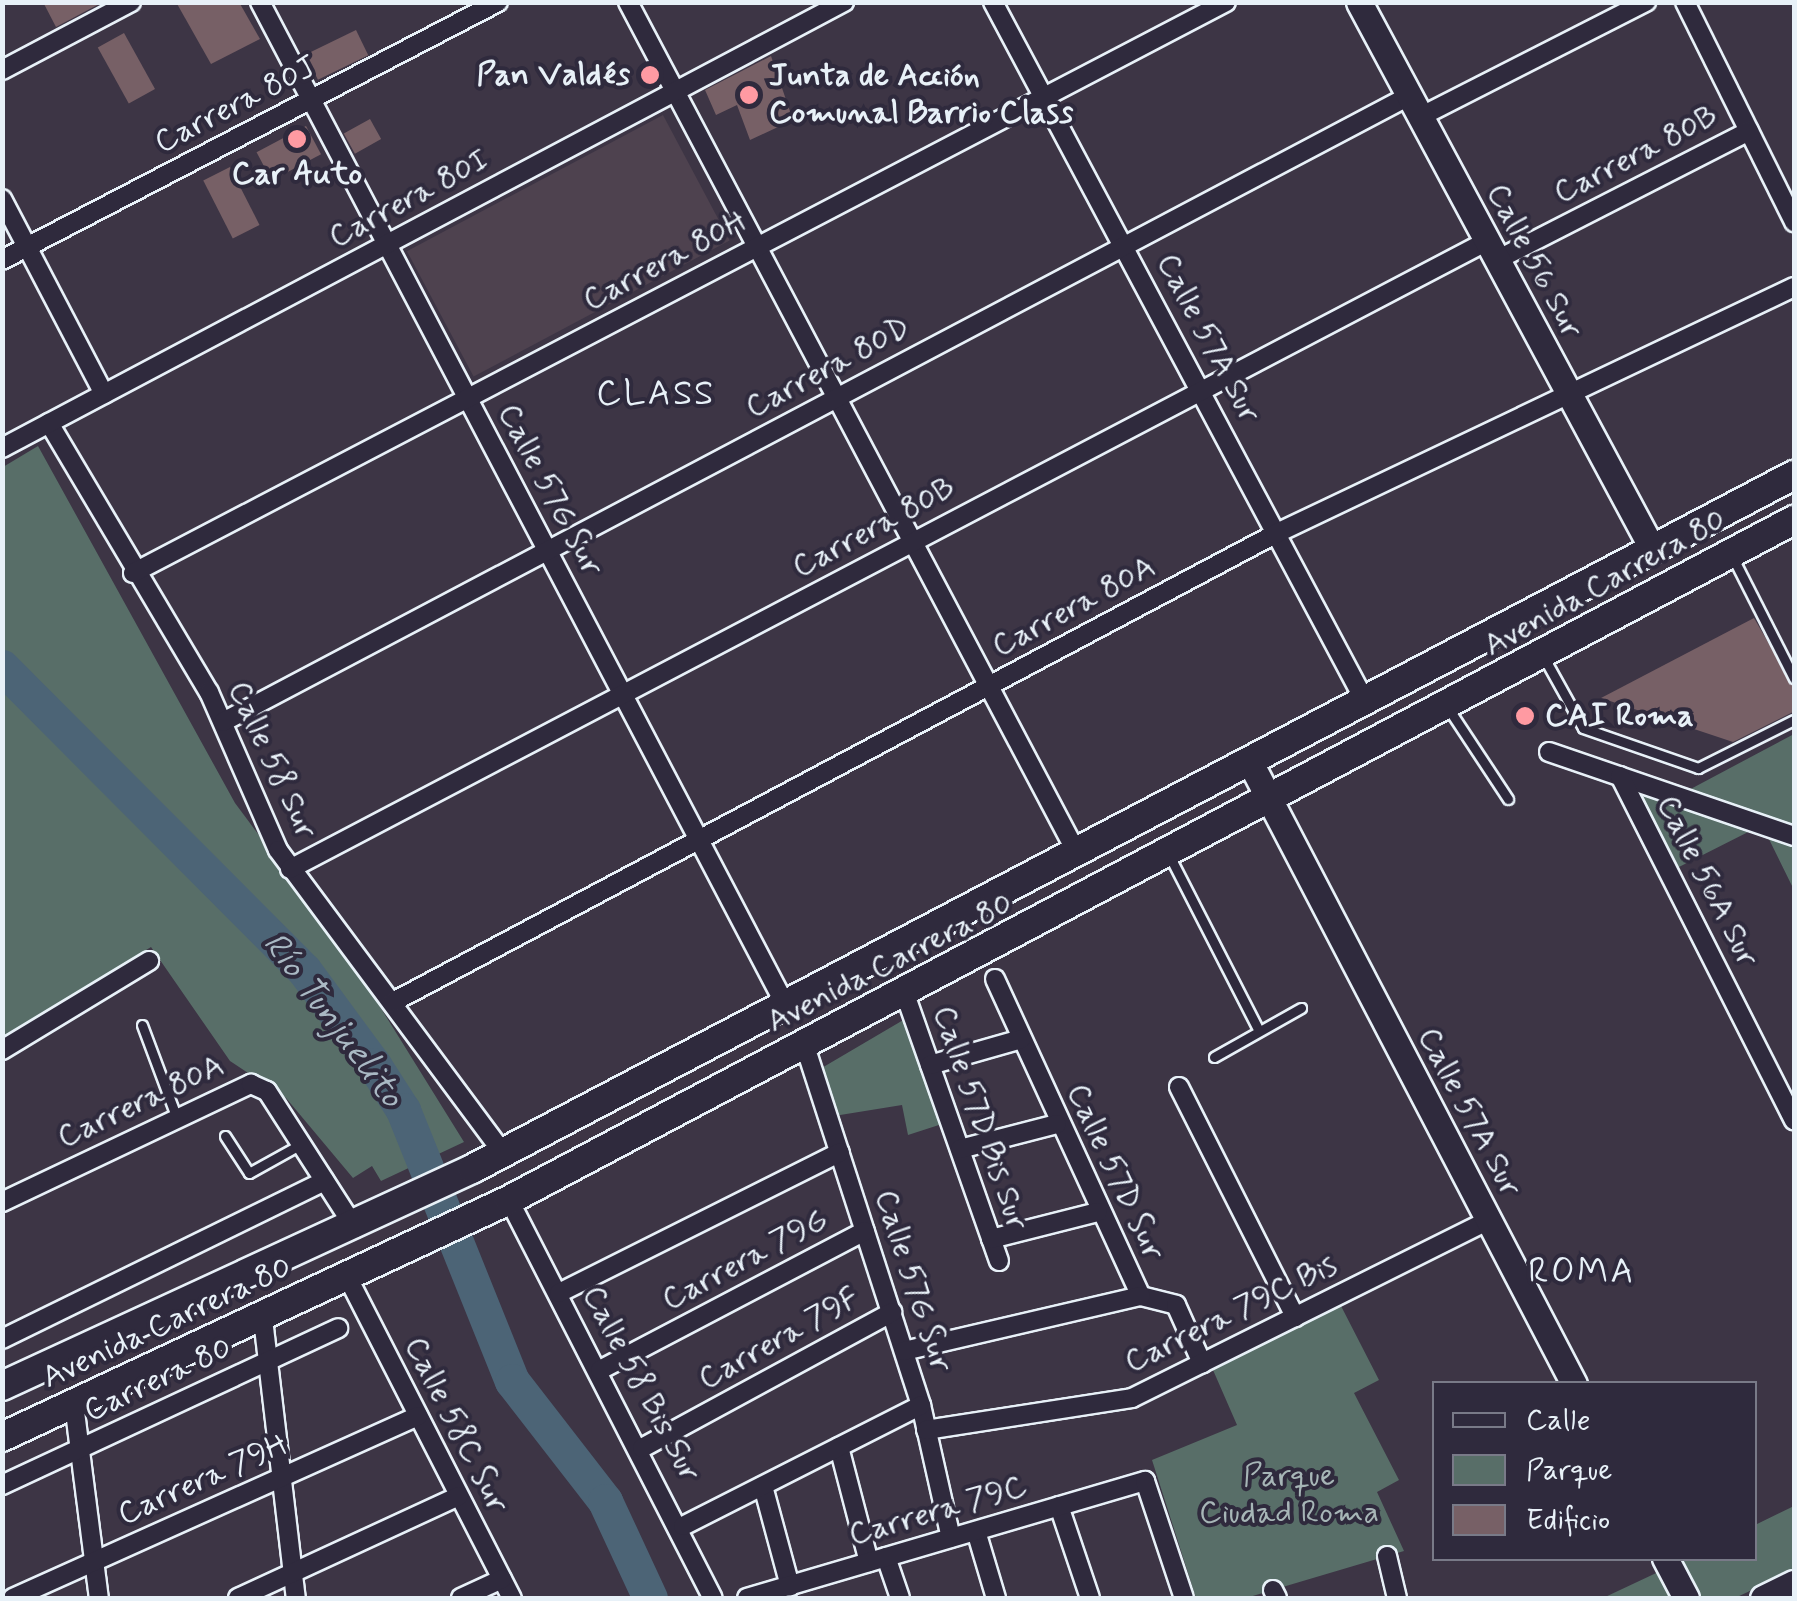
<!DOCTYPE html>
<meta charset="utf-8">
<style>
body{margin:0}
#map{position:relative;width:1797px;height:1601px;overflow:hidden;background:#3d3545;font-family:Mynerve,sans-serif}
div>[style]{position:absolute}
.built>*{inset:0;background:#4e424f;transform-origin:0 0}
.green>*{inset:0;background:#586e68}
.river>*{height:35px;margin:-17.5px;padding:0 17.5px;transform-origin:17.5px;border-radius:17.5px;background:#4c6476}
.building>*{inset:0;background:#776066;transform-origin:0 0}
.roads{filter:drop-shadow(2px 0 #e8f1f8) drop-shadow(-2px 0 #e8f1f8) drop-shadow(0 2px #e8f1f8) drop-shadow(0 -2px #e8f1f8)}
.lane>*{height:9px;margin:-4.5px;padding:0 4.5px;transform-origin:4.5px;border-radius:4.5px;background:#2f2a3d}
.street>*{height:18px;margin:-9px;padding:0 9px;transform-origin:9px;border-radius:9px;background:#2f2a3d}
.secondary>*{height:25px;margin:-12.5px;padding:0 12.5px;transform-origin:12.5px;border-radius:12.5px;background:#2f2a3d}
.primary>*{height:28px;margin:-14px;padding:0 14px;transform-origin:14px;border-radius:14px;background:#2f2a3d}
.dots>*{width:28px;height:28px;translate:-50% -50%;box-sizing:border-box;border:5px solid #2f2a3d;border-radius:50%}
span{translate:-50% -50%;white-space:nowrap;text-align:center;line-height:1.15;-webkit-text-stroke:8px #2f2a3d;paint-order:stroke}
.poi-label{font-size:32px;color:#e8f1f8;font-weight:700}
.right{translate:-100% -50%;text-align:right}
.left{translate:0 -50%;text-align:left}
.street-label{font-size:32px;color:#e8f1f8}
.park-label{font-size:32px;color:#a7b6b7}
.neighbourhood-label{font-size:35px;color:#e8f1f8;letter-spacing:2.5px}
.water-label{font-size:35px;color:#aab9c4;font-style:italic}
.frame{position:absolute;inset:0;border:5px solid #e8f1f8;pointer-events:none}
.legend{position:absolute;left:1432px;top:1381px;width:325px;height:180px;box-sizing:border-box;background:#2f2a3d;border:2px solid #797a88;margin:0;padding:12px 18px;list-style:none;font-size:30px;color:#e8f1f8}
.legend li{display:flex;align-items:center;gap:20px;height:50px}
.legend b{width:50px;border:2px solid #797a88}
</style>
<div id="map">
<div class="built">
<div style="left:663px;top:115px;width:142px;height:290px;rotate:62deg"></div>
</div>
<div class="green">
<div style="clip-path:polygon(38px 446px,235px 803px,346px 952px,464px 1142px,381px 1181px,372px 1166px,353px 1178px,286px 1098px,230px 1061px,151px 947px,3px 1038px,3px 467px)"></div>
<div style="clip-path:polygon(1794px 734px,1794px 890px,1762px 825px,1675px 869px,1633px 788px,1670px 800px)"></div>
<div style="clip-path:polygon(905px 1019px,942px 1124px,908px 1135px,902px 1105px,834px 1116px,820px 1069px)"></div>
<div style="clip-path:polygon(1340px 1304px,1379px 1380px,1354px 1393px,1399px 1480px,1377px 1492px,1404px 1551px,1246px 1598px,1196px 1598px,1152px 1460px,1237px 1425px,1213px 1370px)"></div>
<div style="clip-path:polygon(1794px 1506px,1794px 1570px,1735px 1598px,1603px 1598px,1686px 1559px,1754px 1558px,1755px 1525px)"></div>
</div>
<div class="river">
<div style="left:2px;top:667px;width:428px;rotate:45.1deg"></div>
<div style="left:304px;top:970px;width:118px;rotate:53.6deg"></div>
<div style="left:374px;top:1065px;width:54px;rotate:57.2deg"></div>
<div style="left:403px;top:1110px;width:292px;rotate:68.1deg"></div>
<div style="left:512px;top:1381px;width:152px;rotate:52.2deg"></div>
<div style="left:605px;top:1501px;width:107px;rotate:65.1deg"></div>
</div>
<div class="building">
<div style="clip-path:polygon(43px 2px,103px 2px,56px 27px)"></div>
<div style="clip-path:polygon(176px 2px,239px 2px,260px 39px,211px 64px)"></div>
<div style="left:356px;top:30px;width:28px;height:56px;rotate:64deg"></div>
<div style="left:124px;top:33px;width:64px;height:30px;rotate:61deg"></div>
<div style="clip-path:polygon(771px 56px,793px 120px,750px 140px,737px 105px,716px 115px,705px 90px)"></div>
<div style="left:370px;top:119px;width:23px;height:30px;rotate:61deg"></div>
<div style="left:306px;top:126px;width:32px;height:56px;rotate:62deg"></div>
<div style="left:230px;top:167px;width:65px;height:30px;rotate:63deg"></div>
<div style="clip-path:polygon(1754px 618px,1794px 687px,1793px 712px,1733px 742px,1601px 698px)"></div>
</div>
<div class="roads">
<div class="lane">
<div style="left:1732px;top:556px;width:137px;rotate:63.1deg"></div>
<div style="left:1543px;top:656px;width:82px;rotate:60.9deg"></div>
<div style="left:1583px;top:728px;width:122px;rotate:19.2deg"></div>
<div style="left:1698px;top:768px;width:107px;rotate:-26.6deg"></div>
<div style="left:1448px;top:708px;width:109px;rotate:56.6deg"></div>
<div style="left:1170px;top:857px;width:195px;rotate:62.9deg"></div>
<div style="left:142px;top:1025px;width:97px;rotate:69.5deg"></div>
<div style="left:1214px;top:1057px;width:100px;rotate:-29.4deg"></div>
<div style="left:225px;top:1136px;width:44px;rotate:57deg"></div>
<div style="left:249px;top:1173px;width:60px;rotate:-29.1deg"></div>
</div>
<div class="street">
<div style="left:260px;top:2px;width:1133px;rotate:62.35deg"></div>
<div style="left:628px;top:2px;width:964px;rotate:62.19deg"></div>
<div style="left:993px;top:2px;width:794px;rotate:61.98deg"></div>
<div style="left:1685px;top:2px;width:246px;rotate:63.6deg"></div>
<div style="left:2px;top:70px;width:146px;rotate:-27.8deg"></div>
<div style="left:1420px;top:117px;width:254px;rotate:-27deg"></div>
<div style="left:2px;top:199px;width:220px;rotate:62.4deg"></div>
<div style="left:2px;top:260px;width:559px;rotate:-27.48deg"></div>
<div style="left:1497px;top:260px;width:283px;rotate:-27.1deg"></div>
<div style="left:49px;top:423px;width:313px;rotate:59.3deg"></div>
<div style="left:209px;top:692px;width:172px;rotate:66.4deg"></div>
<div style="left:278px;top:850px;width:377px;rotate:53.4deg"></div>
<div style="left:2px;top:448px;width:953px;rotate:-27.91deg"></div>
<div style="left:133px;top:573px;width:1233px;rotate:-27.58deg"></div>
<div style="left:223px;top:722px;width:1341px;rotate:-27.83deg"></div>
<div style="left:1549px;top:752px;width:259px;rotate:18.9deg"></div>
<div style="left:1620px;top:776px;width:386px;rotate:63.2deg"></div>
<div style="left:290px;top:869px;width:1352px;rotate:-27.68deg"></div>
<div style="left:995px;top:979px;width:349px;rotate:65.3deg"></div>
<div style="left:1141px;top:1296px;width:36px;rotate:14deg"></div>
<div style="left:1176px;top:1305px;width:64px;rotate:65.9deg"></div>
<div style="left:905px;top:994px;width:283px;rotate:70.6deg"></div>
<div style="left:393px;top:1002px;width:998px;rotate:-27.95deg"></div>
<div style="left:1275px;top:534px;width:575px;rotate:-25.45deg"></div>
<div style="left:805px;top:1046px;width:377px;rotate:72.1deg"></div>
<div style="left:921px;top:1405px;width:136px;rotate:77.3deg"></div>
<div style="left:2px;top:1050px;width:172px;rotate:-31.2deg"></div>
<div style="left:930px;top:1065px;width:95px;rotate:-15.9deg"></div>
<div style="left:1179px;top:1087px;width:258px;rotate:63.2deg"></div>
<div style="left:960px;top:1149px;width:100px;rotate:-14.5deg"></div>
<div style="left:509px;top:1200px;width:447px;rotate:62.9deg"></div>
<div style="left:2px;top:1202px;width:276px;rotate:-25.4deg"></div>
<div style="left:251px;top:1084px;width:17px;rotate:24deg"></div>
<div style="left:267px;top:1091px;width:163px;rotate:57.3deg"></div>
<div style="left:991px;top:1239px;width:110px;rotate:-14.2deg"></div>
<div style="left:348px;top:1278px;width:360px;rotate:62.9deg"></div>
<div style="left:559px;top:1293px;width:314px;rotate:-26.6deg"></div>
<div style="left:263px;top:1319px;width:281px;rotate:83.3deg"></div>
<div style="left:2px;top:1339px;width:359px;rotate:-26.1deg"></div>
<div style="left:904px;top:1351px;width:243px;rotate:-13.1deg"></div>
<div style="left:600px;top:1370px;width:299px;rotate:-27.7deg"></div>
<div style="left:74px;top:1404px;width:196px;rotate:82.7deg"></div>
<div style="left:926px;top:1430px;width:208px;rotate:-8.8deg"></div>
<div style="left:1132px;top:1398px;width:399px;rotate:-26.5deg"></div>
<div style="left:839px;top:1447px;width:119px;rotate:75.4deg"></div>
<div style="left:642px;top:1448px;width:285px;rotate:-28.5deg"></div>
<div style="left:2px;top:1485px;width:371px;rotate:-25deg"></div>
<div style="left:763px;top:1486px;width:104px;rotate:74.9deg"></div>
<div style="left:1059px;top:1506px;width:97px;rotate:71.4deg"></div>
<div style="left:683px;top:1526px;width:267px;rotate:-26.9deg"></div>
<div style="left:976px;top:1531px;width:70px;rotate:73.4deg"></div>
<div style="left:1387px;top:1556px;width:43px;rotate:76.6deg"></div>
<div style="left:886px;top:1557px;width:43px;rotate:71.1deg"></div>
<div style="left:1273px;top:1590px;width:9px;rotate:63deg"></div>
<div style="left:13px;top:1598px;width:444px;rotate:-24.2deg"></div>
<div style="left:238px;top:1598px;width:243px;rotate:-24.8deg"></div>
<div style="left:461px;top:1598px;width:45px;rotate:-24.9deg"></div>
<div style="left:747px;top:1598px;width:415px;rotate:-16.4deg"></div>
<div style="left:1145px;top:1481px;width:123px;rotate:71.6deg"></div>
</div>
<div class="secondary">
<div style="left:1359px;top:2px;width:622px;rotate:61.79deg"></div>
<div style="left:1251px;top:764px;width:699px;rotate:62.48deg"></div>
<div style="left:1665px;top:1558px;width:45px;rotate:62.3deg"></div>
<div style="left:1763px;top:1598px;width:34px;rotate:-26deg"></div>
</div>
<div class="primary">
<div style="left:2px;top:1386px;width:518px;rotate:-24.78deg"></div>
<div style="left:472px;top:1169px;width:1493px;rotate:-27.7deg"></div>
<div style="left:2px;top:1437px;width:560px;rotate:-25.05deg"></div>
<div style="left:509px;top:1200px;width:1454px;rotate:-27.89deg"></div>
</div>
</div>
<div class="dots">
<div style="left:650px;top:75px;background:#ff9aa2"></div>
<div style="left:749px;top:95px;background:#ff9aa2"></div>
<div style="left:297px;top:139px;background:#ff9aa2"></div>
<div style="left:1525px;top:716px;background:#ff9aa2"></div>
</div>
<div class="poi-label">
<span class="right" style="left:630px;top:75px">Pan Valdés</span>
<span class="left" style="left:769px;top:95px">Junta de Acción<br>Comunal Barrio Class</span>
<span style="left:297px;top:174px">Car Auto</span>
<span class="left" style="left:1545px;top:716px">CAI Roma</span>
</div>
<div class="street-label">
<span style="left:236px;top:105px;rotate:-27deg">Carrera 80J</span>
<span style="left:1636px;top:155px;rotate:-27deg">Carrera 80B</span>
<span style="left:409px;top:199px;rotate:-28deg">Carrera 80I</span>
<span style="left:665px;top:261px;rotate:-28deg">Carrera 80H</span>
<span style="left:1534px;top:261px;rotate:62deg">Calle 56 Sur</span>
<span style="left:1208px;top:338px;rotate:62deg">Calle 57A Sur</span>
<span style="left:828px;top:368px;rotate:-28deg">Carrera 80D</span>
<span style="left:550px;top:490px;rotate:62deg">Calle 57G Sur</span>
<span style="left:874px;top:528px;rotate:-28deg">Carrera 80B</span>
<span style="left:1605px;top:583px;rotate:-29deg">Avenida Carrera 80</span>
<span style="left:1074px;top:607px;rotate:-28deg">Carrera 80A</span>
<span style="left:272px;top:760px;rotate:65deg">Calle 58 Sur</span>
<span style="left:1707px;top:881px;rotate:63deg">Calle 56A Sur</span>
<span style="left:890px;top:963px;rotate:-27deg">Avenida Carrera 80</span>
<span style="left:141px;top:1102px;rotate:-25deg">Carrera 80A</span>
<span style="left:1469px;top:1112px;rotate:62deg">Calle 57A Sur</span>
<span style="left:980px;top:1118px;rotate:71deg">Calle 57D Bis Sur</span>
<span style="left:1115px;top:1172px;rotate:65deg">Calle 57D Sur</span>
<span style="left:745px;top:1260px;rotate:-28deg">Carrera 79G</span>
<span style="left:913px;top:1281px;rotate:72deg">Calle 57G Sur</span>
<span style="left:1231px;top:1314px;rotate:-26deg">Carrera 79C Bis</span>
<span style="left:167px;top:1323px;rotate:-25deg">Avenida Carrera 80</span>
<span style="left:779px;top:1339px;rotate:-29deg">Carrera 79F</span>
<span style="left:158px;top:1380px;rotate:-25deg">Carrera 80</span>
<span style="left:641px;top:1384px;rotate:62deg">Calle 58 Bis Sur</span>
<span style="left:456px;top:1425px;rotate:63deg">Calle 58C Sur</span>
<span style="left:203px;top:1480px;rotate:-24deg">Carrera 79H</span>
<span style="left:938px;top:1511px;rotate:-16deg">Carrera 79C</span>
</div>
<div class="park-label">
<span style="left:1289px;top:1495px">Parque<br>Ciudad Roma</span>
</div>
<div class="neighbourhood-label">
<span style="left:656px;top:394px">CLASS</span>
<span style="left:1582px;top:1272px">ROMA</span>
</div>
<div class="water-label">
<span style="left:333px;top:1020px;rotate:53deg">Río Tunjuelito</span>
</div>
<div class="frame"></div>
<ul class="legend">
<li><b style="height:12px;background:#2f2a3d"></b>Calle</li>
<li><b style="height:28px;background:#586e68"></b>Parque</li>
<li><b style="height:28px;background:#776066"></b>Edificio</li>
</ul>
</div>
